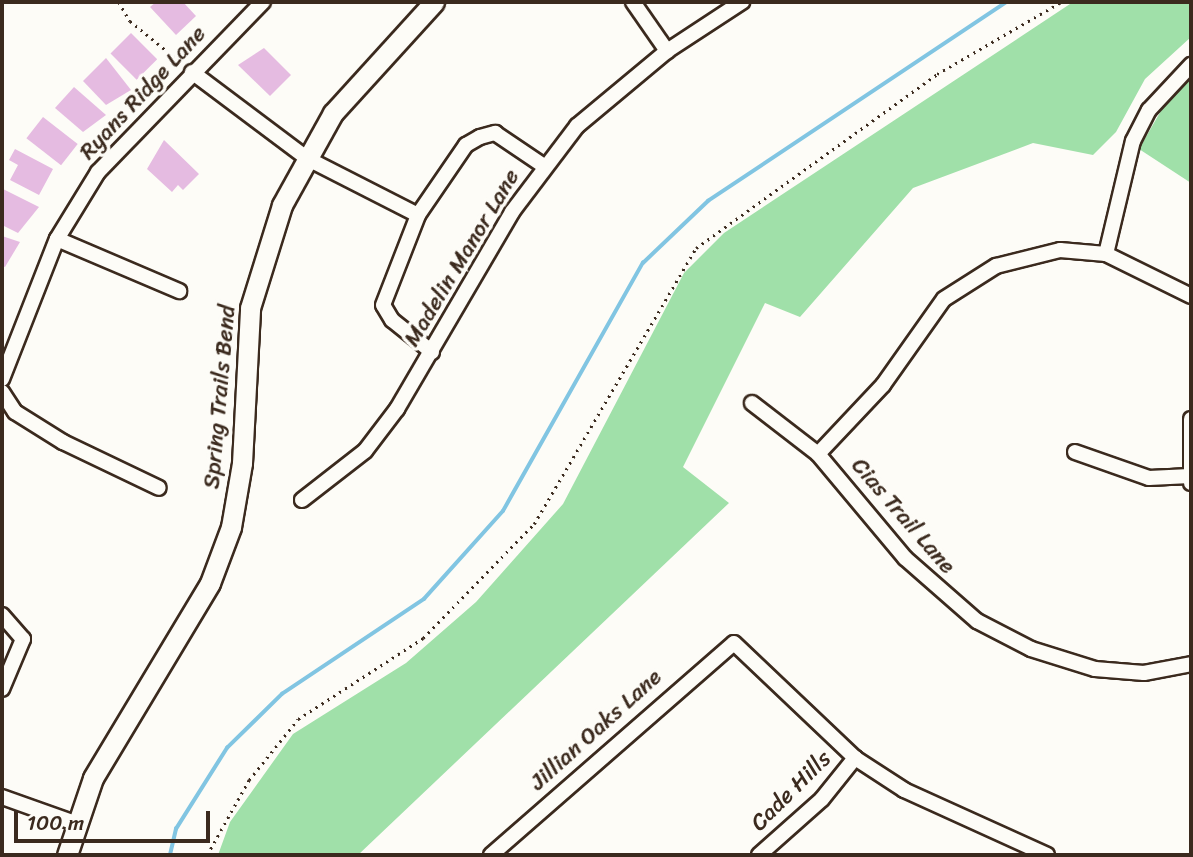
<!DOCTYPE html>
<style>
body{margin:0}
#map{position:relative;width:1193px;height:857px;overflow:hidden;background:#fdfcf7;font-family:Sriracha,sans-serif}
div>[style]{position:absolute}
.green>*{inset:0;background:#a0e0a9}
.stream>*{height:3.5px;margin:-1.75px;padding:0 1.75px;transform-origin:1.75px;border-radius:1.75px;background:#81c5e2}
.building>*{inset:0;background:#e5bbe1;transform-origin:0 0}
.path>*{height:2.5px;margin-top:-1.25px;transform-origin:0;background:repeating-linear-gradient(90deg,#3b2a1e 0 2px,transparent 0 7px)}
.roads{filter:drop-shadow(2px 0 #3b2a1e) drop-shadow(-2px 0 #3b2a1e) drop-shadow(0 2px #3b2a1e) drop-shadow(0 -2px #3b2a1e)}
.street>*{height:14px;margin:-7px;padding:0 7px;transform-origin:7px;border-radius:7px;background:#fdfcf7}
.secondary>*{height:19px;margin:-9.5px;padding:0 9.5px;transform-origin:9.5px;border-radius:9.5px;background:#fdfcf7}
span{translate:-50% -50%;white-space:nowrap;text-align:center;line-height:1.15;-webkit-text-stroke:7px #fdfcf7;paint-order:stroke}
.street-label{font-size:23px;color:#3b2a1e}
.frame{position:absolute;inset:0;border:4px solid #3b2a1e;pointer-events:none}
.scale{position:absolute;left:14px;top:811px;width:196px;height:32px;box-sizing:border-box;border:4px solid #3b2a1e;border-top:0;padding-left:9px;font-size:21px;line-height:24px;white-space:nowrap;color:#3b2a1e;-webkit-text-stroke:5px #fdfcf7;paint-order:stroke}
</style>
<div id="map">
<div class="green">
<div style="clip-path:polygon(1073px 2px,1191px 2px,1191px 37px,1145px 79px,1116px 132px,1093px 155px,1033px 143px,913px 188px,800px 317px,765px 303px,683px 467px,729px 503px,358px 855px,218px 855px,230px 822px,293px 734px,406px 663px,476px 602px,563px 504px,684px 273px,724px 233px)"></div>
<div style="clip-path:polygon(1191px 76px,1191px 183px,1139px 149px,1166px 102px)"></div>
</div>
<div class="stream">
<div style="left:170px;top:855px;width:27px;rotate:-77deg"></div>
<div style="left:176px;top:829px;width:96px;rotate:-57.8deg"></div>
<div style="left:227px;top:748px;width:77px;rotate:-44.5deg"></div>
<div style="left:282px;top:694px;width:171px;rotate:-33.8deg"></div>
<div style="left:424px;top:599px;width:118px;rotate:-48.1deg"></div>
<div style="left:503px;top:511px;width:285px;rotate:-60.6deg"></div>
<div style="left:643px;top:263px;width:90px;rotate:-43.6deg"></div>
<div style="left:708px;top:201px;width:358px;rotate:-33.7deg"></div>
</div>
<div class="building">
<div style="clip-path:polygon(156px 2px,183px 2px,196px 16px,176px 35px,150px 7px)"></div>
<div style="left:131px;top:33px;width:37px;height:29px;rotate:45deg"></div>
<div style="clip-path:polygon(264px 48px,291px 75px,270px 96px,238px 65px)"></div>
<div style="clip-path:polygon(106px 58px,131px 90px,106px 105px,83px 81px)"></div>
<div style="clip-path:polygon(74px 87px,106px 115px,83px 132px,55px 108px)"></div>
<div style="left:43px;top:117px;width:44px;height:27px;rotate:38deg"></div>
<div style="clip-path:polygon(164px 140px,199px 174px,183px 190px,178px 185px,172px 192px,147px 169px)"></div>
<div style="clip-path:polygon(15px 149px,53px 169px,39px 195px,10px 180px,18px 165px,9px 160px)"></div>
<div style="clip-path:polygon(3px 189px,39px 207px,18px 233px,2px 225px)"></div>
<div style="clip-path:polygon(2px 236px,20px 242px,5px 267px,2px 266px)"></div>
</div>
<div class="path">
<div style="left:119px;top:2px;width:22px;rotate:60deg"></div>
<div style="left:130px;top:21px;width:68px;rotate:39.1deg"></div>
<div style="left:207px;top:855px;width:86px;rotate:-60.8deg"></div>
<div style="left:249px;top:780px;width:78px;rotate:-51.2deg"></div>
<div style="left:298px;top:719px;width:149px;rotate:-32.9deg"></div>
<div style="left:423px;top:638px;width:159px;rotate:-45.8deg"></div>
<div style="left:534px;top:524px;width:320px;rotate:-59.6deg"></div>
<div style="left:696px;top:248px;width:297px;rotate:-35.8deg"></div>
<div style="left:937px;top:74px;width:143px;rotate:-30.1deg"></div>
</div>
<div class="roads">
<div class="street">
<div style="left:633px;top:2px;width:60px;rotate:55.2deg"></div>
<div style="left:192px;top:72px;width:145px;rotate:36.9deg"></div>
<div style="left:308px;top:159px;width:123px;rotate:27deg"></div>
<div style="left:57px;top:239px;width:133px;rotate:23.1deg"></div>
<div style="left:1106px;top:254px;width:116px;rotate:-76.6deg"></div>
<div style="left:1133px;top:141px;width:35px;rotate:-63deg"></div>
<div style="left:1149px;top:110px;width:62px;rotate:-47deg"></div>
<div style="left:432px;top:352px;width:51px;rotate:-141.3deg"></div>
<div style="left:392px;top:320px;width:17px;rotate:-121deg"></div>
<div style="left:383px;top:305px;width:97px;rotate:-68.7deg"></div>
<div style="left:418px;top:215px;width:85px;rotate:-55.6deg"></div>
<div style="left:466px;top:145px;width:16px;rotate:-30deg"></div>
<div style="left:480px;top:137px;width:16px;rotate:-15deg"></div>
<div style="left:495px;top:133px;width:59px;rotate:34deg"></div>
<div style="left:2px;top:379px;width:150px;rotate:-68.6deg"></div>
<div style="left:57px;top:239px;width:79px;rotate:-58.5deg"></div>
<div style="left:98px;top:172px;width:237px;rotate:-45.9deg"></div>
<div style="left:2px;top:392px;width:24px;rotate:57deg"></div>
<div style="left:15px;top:412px;width:57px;rotate:32deg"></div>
<div style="left:63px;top:442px;width:106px;rotate:25.6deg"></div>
<div style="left:752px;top:403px;width:83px;rotate:37.7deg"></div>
<div style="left:818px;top:454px;width:136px;rotate:50.1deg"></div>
<div style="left:905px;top:558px;width:96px;rotate:41.2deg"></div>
<div style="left:977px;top:621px;width:61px;rotate:27.4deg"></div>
<div style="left:1031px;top:649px;width:67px;rotate:17.4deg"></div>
<div style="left:1095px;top:669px;width:49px;rotate:4.7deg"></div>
<div style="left:1144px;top:673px;width:48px;rotate:-10.8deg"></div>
<div style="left:1191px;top:419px;width:64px;rotate:90deg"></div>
<div style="left:1075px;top:452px;width:78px;rotate:19.4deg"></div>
<div style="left:1149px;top:478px;width:41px;rotate:-2.8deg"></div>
<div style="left:818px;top:454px;width:95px;rotate:-46.7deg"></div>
<div style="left:883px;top:385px;width:105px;rotate:-54.7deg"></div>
<div style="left:944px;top:299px;width:62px;rotate:-32.4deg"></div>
<div style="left:996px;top:266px;width:66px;rotate:-14deg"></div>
<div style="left:1060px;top:250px;width:46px;rotate:5deg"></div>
<div style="left:1106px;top:254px;width:95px;rotate:26.3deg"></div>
<div style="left:302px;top:500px;width:80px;rotate:-37.9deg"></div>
<div style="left:365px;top:451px;width:53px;rotate:-52.7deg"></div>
<div style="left:397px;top:409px;width:228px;rotate:-59.7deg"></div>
<div style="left:512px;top:212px;width:108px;rotate:-52.9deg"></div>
<div style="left:577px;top:126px;width:117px;rotate:-39.8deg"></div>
<div style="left:667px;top:51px;width:90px;rotate:-33.2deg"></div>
<div style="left:2px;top:615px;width:32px;rotate:49deg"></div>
<div style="left:23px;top:639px;width:54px;rotate:112.8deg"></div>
<div style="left:2px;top:797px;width:77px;rotate:19.6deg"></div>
<div style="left:491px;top:855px;width:322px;rotate:-41.1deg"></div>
<div style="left:734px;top:643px;width:167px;rotate:43.5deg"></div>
<div style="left:855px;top:758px;width:59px;rotate:33.1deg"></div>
<div style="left:904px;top:790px;width:157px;rotate:24.4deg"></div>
<div style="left:759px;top:855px;width:84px;rotate:-41.6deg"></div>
<div style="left:822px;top:799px;width:53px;rotate:-51.2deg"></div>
</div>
<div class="secondary">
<div style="left:67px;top:855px;width:81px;rotate:-71.3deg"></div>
<div style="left:93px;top:778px;width:227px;rotate:-59deg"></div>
<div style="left:210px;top:583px;width:60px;rotate:-69.4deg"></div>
<div style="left:231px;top:527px;width:65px;rotate:-80.2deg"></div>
<div style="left:242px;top:463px;width:155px;rotate:-87deg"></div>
<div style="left:250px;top:308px;width:108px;rotate:-72.7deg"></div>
<div style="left:282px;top:205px;width:105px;rotate:-61deg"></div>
<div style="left:333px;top:113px;width:150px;rotate:-47.7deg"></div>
</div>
</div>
<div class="street-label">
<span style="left:143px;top:93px;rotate:-47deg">Ryans Ridge Lane</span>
<span style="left:462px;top:258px;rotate:-59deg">Madelin Manor Lane</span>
<span style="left:220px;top:397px;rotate:-85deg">Spring Trails Bend</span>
<span style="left:903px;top:516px;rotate:49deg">Cias Trail Lane</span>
<span style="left:596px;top:730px;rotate:-42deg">Jillian Oaks Lane</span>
<span style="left:791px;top:791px;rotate:-45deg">Cade Hills</span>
</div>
<div class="frame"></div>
<div class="scale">100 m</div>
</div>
